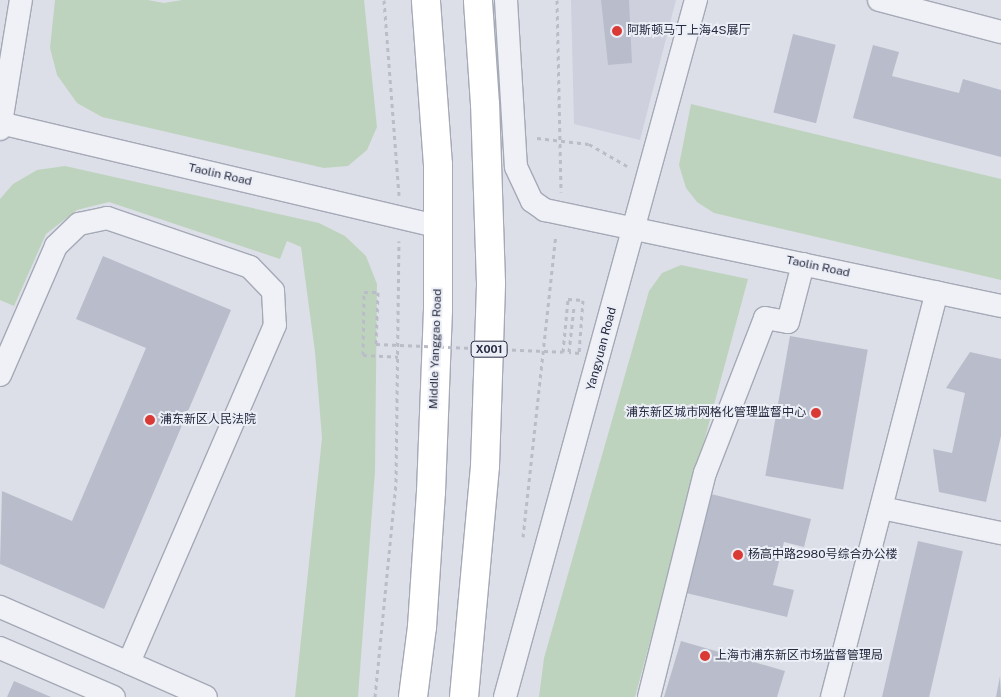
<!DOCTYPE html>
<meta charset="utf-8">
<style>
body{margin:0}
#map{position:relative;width:1001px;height:697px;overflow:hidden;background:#dcdfe8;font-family:"Public Sans","Noto Sans SC",sans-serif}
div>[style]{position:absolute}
.built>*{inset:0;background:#ced1dd}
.green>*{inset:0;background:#bed3bd}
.building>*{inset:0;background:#b9bdcb;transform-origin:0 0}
.path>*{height:3px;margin-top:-1.5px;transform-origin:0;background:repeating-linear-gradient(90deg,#babdc7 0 4px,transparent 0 8px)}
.roads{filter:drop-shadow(1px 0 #a5a9b6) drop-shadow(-1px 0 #a5a9b6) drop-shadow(0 1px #a5a9b6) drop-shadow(0 -1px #a5a9b6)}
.minor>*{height:22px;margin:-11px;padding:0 11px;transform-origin:11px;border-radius:11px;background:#eff1f6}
.highway>*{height:28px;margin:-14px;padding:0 14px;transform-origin:14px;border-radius:14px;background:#fff}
.path-bridge>*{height:3px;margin-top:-1.5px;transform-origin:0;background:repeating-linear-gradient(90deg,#babdc7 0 4px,transparent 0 8px)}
.dots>*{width:14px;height:14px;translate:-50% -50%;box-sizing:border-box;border:2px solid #eceef6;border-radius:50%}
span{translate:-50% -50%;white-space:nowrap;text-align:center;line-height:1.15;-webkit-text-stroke:4px #eceef6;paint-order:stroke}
.shield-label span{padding:1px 4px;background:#eceef6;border:1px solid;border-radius:4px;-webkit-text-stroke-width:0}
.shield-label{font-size:11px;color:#252a40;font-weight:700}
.poi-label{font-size:12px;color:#252a40}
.left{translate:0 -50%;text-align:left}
.right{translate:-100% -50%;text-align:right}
.street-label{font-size:12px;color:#252a40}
</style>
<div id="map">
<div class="built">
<div style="clip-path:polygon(571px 0,676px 0,640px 140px,574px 124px)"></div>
</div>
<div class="green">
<div style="clip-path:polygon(55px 0,148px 0,164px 3px,182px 0,364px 0,377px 127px,367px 150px,348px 166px,324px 168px,102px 117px,77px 103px,57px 75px,50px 48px)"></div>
<div style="clip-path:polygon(691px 104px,1001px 179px,1001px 280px,714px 213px,697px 202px,686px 188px,679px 165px)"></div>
<div style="clip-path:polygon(65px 166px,319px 223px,345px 236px,366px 256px,377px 284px,375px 472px,358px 697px,295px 697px,322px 438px,315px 352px,301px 247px,287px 241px,280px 259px,109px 202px,77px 210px,46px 234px,14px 306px,0 300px,0 199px,13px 184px,37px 170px)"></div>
<div style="clip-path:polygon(681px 265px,748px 279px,635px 697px,539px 697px,544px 658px,649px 291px,662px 273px)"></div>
</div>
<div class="building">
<div style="clip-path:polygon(601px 0,629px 0,632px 63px,608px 65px)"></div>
<div style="left:793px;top:34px;width:44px;height:81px;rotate:14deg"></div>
<div style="clip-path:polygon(873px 45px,899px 52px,892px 76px,959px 93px,963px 79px,1001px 90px,1001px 157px,853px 118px)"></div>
<div style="clip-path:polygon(103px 256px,231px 310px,104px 609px,0 564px,2px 491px,72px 521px,146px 348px,76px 319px)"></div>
<div style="left:790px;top:336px;width:79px;height:142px;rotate:10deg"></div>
<div style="clip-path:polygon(970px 352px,1001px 359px,1001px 436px,986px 502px,939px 492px,933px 449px,952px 453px,965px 393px,946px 388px)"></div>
<div style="clip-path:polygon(711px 494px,811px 519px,804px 547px,784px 542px,773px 585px,794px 590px,787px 617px,686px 593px)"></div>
<div style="left:918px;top:541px;width:46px;height:160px;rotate:13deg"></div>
<div style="clip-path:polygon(681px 641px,785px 671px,777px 697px,664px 697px)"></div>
<div style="clip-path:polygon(1000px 676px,1001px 697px,996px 697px)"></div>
<div style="clip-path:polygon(14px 681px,51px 697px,7px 697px)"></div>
</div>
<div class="path">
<div style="left:384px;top:0;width:196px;rotate:85.6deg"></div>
<div style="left:557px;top:0;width:192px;rotate:88.8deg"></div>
<div style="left:537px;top:138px;width:52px;rotate:6.6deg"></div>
<div style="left:589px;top:144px;width:44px;rotate:30.1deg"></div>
<div style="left:363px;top:355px;width:35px;rotate:3deg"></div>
<div style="left:523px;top:537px;width:304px;rotate:-83.8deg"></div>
<div style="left:375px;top:697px;width:216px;rotate:-84.4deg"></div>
<div style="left:396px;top:482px;width:241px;rotate:-89.3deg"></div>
</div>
<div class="roads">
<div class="minor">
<div style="left:506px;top:0;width:167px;rotate:86.6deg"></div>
<div style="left:516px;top:167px;width:38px;rotate:65deg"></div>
<div style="left:532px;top:201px;width:16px;rotate:35deg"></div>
<div style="left:545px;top:210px;width:466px;rotate:11.9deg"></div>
<div style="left:879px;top:0;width:126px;rotate:14.7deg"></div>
<div style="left:0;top:123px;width:451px;rotate:13.3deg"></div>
<div style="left:0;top:129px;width:131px;rotate:-80.8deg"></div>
<div style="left:0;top:375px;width:141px;rotate:-66.5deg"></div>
<div style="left:56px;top:246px;width:32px;rotate:-44deg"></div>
<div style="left:79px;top:224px;width:29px;rotate:-12deg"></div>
<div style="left:107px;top:218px;width:151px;rotate:18.9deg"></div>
<div style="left:250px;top:267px;width:33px;rotate:46deg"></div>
<div style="left:273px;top:291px;width:34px;rotate:87deg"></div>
<div style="left:275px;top:325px;width:368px;rotate:113.4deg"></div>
<div style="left:129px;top:663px;width:141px;rotate:-156.5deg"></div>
<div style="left:882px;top:508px;width:122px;rotate:11.9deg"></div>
<div style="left:0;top:648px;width:124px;rotate:23.3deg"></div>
<div style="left:129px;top:663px;width:84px;rotate:23.8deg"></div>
<div style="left:505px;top:697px;width:723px;rotate:-74.68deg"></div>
<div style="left:649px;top:697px;width:231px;rotate:-76deg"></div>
<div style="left:705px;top:473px;width:166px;rotate:-68.8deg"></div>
<div style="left:765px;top:318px;width:23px;rotate:10deg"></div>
<div style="left:788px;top:322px;width:60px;rotate:-75.5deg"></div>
<div style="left:832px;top:697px;width:418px;rotate:-75.5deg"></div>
</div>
<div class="highway">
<div style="left:413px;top:697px;width:71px;rotate:-82.7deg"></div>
<div style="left:422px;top:627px;width:135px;rotate:-86.2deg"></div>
<div style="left:431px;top:492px;width:183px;rotate:-87.8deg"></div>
<div style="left:438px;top:309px;width:144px;rotate:-90deg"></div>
<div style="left:438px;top:165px;width:165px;rotate:-94.2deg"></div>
<div style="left:464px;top:697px;width:232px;rotate:-84.8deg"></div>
<div style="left:485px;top:466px;width:183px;rotate:-88.1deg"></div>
<div style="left:491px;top:283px;width:179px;rotate:-91.9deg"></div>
<div style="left:485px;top:104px;width:104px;rotate:-93.9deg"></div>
</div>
</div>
<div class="path-bridge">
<div style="left:363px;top:355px;width:63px;rotate:-89.1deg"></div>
<div style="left:364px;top:292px;width:14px"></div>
<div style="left:378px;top:292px;width:52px;rotate:92.2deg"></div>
<div style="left:376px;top:344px;width:187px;rotate:2.4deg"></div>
<div style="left:563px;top:352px;width:53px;rotate:-84.6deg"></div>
<div style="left:568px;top:299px;width:15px;rotate:4deg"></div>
<div style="left:583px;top:300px;width:53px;rotate:94.3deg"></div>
<div style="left:579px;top:353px;width:10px;rotate:-174deg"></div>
<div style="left:569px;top:352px;width:45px;rotate:-83.7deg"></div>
</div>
<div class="dots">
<div style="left:617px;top:31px;background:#da3a35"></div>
<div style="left:816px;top:413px;background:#da3a35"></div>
<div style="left:150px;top:420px;background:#da3a35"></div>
<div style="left:738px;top:555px;background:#da3a35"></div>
<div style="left:705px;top:656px;background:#da3a35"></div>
</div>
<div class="shield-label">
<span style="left:489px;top:349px">X001</span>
</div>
<div class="poi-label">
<span class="left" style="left:627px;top:31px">阿斯顿马丁上海4S展厅</span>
<span class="right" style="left:806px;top:413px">浦东新区城市网格化管理监督中心</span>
<span class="left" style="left:160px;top:420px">浦东新区人民法院</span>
<span class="left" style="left:748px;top:555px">杨高中路2980号综合办公楼</span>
<span class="left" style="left:715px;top:656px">上海市浦东新区市场监督管理局</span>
</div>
<div class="street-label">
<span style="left:220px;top:175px;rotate:13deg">Taolin Road</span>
<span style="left:818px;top:267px;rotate:12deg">Taolin Road</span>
<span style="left:436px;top:349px;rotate:-88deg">Middle Yanggao Road</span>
<span style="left:602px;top:349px;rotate:-75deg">Yangyuan Road</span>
</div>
</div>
